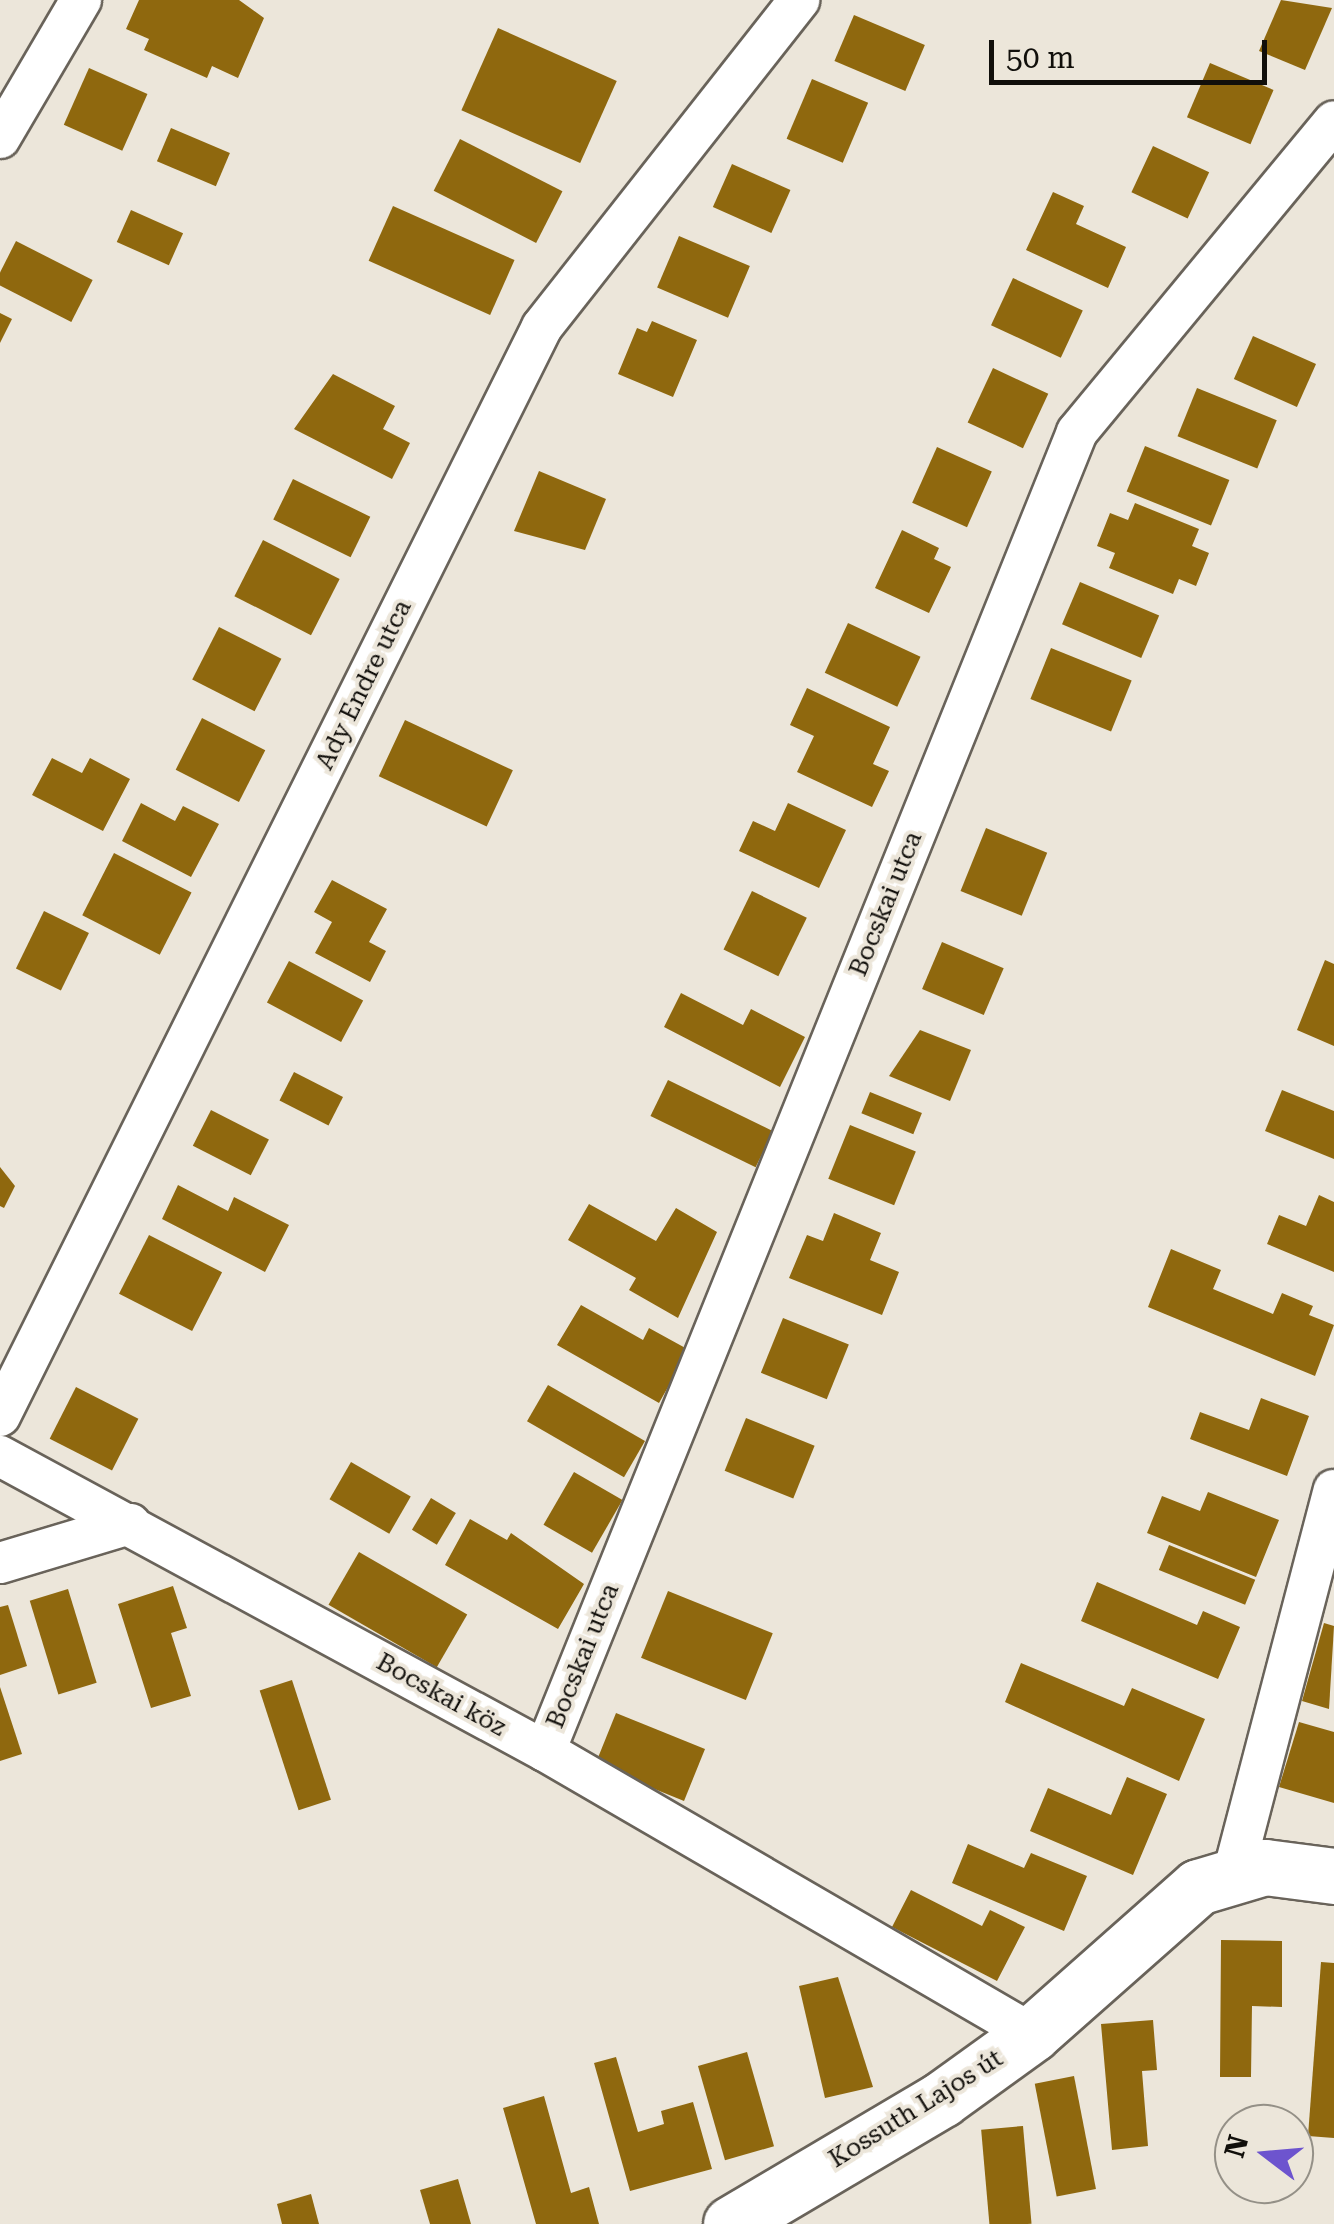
<!DOCTYPE html>
<meta charset="utf-8">
<style>
body{margin:0}
#map{position:relative;width:1334px;height:2224px;overflow:hidden;background:#ece6da;font-family:"Roboto Serif",serif}
div>[style]{position:absolute}
.building>*{inset:0;background:#8f680e;transform-origin:0 0}
.roads{filter:drop-shadow(2px 0 #69635a) drop-shadow(-2px 0 #69635a) drop-shadow(0 2px #69635a) drop-shadow(0 -2px #69635a)}
.minor>*{height:40px;margin:-20px;padding:0 20px;transform-origin:20px;border-radius:20px;background:#fff}
.secondary>*{height:55px;margin:-27.5px;padding:0 27.5px;transform-origin:27.5px;border-radius:27.5px;background:#fff}
span{translate:-50% -50%;white-space:nowrap;text-align:center;line-height:1.15;-webkit-text-stroke:8px #ece6da;paint-order:stroke}
.street-label{font-size:25px;color:#110f0b}
.north{position:absolute;left:1214px;top:2104px;width:100px;height:100px;box-sizing:border-box;background:#ece6da;border:2px solid #949087;border-radius:50%;rotate:286deg;font-size:28px;font-weight:700;line-height:40px;text-align:center;color:#110f0b}
.north::after{content:'';display:block;margin:auto;width:35px;height:45px;background:#6d54ce;clip-path:polygon(50% 0,100% 100%,50% 72%,0 100%)}
.scale{position:absolute;left:989px;top:40px;width:278px;height:45px;box-sizing:border-box;border:5px solid #110f0b;border-top:0;padding-left:12px;font-size:30px;line-height:35px;white-space:nowrap;color:#110f0b;-webkit-text-stroke:8px #ece6da;paint-order:stroke}
</style>
<div id="map">
<div class="building">
<div style="clip-path:polygon(139px 0,239px 0,264px 18px,238px 78px,212px 66px,207px 78px,144px 50px,149px 39px,126px 29px)"></div>
<div style="clip-path:polygon(1281px 0,1332px 8px,1305px 70px,1259px 51px)"></div>
<div style="left:854px;top:15px;width:77px;height:50px;rotate:23deg"></div>
<div style="left:498px;top:28px;width:130px;height:90px;rotate:24deg"></div>
<div style="left:1210px;top:63px;width:69px;height:59px;rotate:23deg"></div>
<div style="left:89px;top:68px;width:64px;height:62px;rotate:24deg"></div>
<div style="left:812px;top:79px;width:61px;height:65px;rotate:23deg"></div>
<div style="left:171px;top:128px;width:64px;height:36px;rotate:23deg"></div>
<div style="left:460px;top:139px;width:115px;height:58px;rotate:27deg"></div>
<div style="left:1153px;top:146px;width:62px;height:51px;rotate:25deg"></div>
<div style="left:732px;top:164px;width:64px;height:47px;rotate:24deg"></div>
<div style="clip-path:polygon(1053px 192px,1084px 206px,1076px 224px,1126px 247px,1108px 288px,1026px 250px)"></div>
<div style="left:393px;top:206px;width:133px;height:60px;rotate:24deg"></div>
<div style="left:131px;top:210px;width:57px;height:35px;rotate:24deg"></div>
<div style="left:679px;top:236px;width:77px;height:56px;rotate:23deg"></div>
<div style="left:16px;top:241px;width:86px;height:47px;rotate:27deg"></div>
<div style="left:1013px;top:278px;width:77px;height:52px;rotate:25deg"></div>
<div style="clip-path:polygon(0 313px,12px 319px,0 343px)"></div>
<div style="clip-path:polygon(652px 321px,697px 340px,673px 397px,618px 374px,637px 328px,647px 332px)"></div>
<div style="left:1253px;top:336px;width:69px;height:47px;rotate:24deg"></div>
<div style="left:993px;top:368px;width:61px;height:60px;rotate:25deg"></div>
<div style="clip-path:polygon(333px 374px,395px 406px,383px 429px,410px 443px,392px 479px,294px 429px)"></div>
<div style="left:1197px;top:388px;width:86px;height:52px;rotate:22deg"></div>
<div style="left:1145px;top:446px;width:91px;height:49px;rotate:22deg"></div>
<div style="left:937px;top:447px;width:60px;height:61px;rotate:24deg"></div>
<div style="clip-path:polygon(539px 471px,606px 499px,585px 550px,514px 531px)"></div>
<div style="left:293px;top:479px;width:86px;height:45px;rotate:26deg"></div>
<div style="clip-path:polygon(1135px 503px,1199px 529px,1192px 546px,1209px 553px,1196px 586px,1179px 579px,1173px 594px,1109px 568px,1115px 553px,1097px 546px,1110px 513px,1128px 520px)"></div>
<div style="clip-path:polygon(902px 530px,939px 548px,934px 559px,951px 567px,929px 613px,875px 588px)"></div>
<div style="left:263px;top:540px;width:86px;height:63px;rotate:27deg"></div>
<div style="left:1080px;top:582px;width:86px;height:46px;rotate:23deg"></div>
<div style="left:848px;top:623px;width:80px;height:55px;rotate:25deg"></div>
<div style="left:219px;top:627px;width:70px;height:59px;rotate:27deg"></div>
<div style="left:1051px;top:648px;width:87px;height:55px;rotate:22deg"></div>
<div style="clip-path:polygon(807px 688px,890px 727px,873px 764px,889px 771px,872px 807px,797px 772px,814px 736px,790px 725px)"></div>
<div style="left:202px;top:718px;width:71px;height:58px;rotate:27deg"></div>
<div style="left:405px;top:720px;width:119px;height:62px;rotate:25deg"></div>
<div style="clip-path:polygon(52px 758px,82px 773px,90px 758px,130px 779px,103px 831px,32px 795px)"></div>
<div style="clip-path:polygon(141px 803px,175px 821px,183px 806px,219px 824px,191px 877px,122px 841px)"></div>
<div style="clip-path:polygon(788px 803px,846px 830px,819px 888px,739px 851px,753px 821px,775px 831px)"></div>
<div style="left:986px;top:828px;width:66px;height:68px;rotate:22deg"></div>
<div style="left:114px;top:853px;width:87px;height:70px;rotate:27deg"></div>
<div style="clip-path:polygon(332px 880px,387px 909px,369px 942px,386px 951px,370px 982px,315px 953px,332px 922px,314px 912px)"></div>
<div style="left:752px;top:891px;width:61px;height:65px;rotate:26deg"></div>
<div style="left:44px;top:911px;width:50px;height:64px;rotate:26deg"></div>
<div style="left:942px;top:942px;width:67px;height:51px;rotate:23deg"></div>
<div style="clip-path:polygon(1325px 960px,1334px 964px,1334px 1046px,1297px 1030px)"></div>
<div style="left:289px;top:961px;width:84px;height:47px;rotate:28deg"></div>
<div style="clip-path:polygon(681px 993px,743px 1025px,751px 1009px,805px 1037px,780px 1087px,664px 1027px)"></div>
<div style="clip-path:polygon(920px 1030px,971px 1050px,950px 1101px,889px 1076px)"></div>
<div style="left:294px;top:1072px;width:55px;height:32px;rotate:27deg"></div>
<div style="left:668px;top:1080px;width:117px;height:40px;rotate:26deg"></div>
<div style="clip-path:polygon(1282px 1090px,1334px 1111px,1334px 1159px,1265px 1131px)"></div>
<div style="left:870px;top:1092px;width:56px;height:23px;rotate:22deg"></div>
<div style="left:211px;top:1110px;width:65px;height:40px;rotate:27deg"></div>
<div style="left:850px;top:1125px;width:71px;height:58px;rotate:22deg"></div>
<div style="clip-path:polygon(0 1167px,15px 1186px,4px 1208px,0 1206px)"></div>
<div style="clip-path:polygon(178px 1185px,228px 1211px,234px 1197px,289px 1225px,265px 1272px,162px 1219px)"></div>
<div style="clip-path:polygon(1319px 1195px,1334px 1202px,1334px 1272px,1267px 1244px,1279px 1215px,1306px 1226px)"></div>
<div style="clip-path:polygon(589px 1204px,656px 1241px,676px 1208px,717px 1232px,678px 1318px,629px 1290px,636px 1278px,568px 1240px)"></div>
<div style="clip-path:polygon(834px 1213px,881px 1233px,870px 1260px,899px 1272px,882px 1315px,789px 1278px,807px 1235px,823px 1241px)"></div>
<div style="left:149px;top:1235px;width:82px;height:66px;rotate:27deg"></div>
<div style="clip-path:polygon(1171px 1249px,1221px 1270px,1213px 1289px,1273px 1314px,1282px 1293px,1313px 1306px,1309px 1315px,1334px 1325px,1315px 1376px,1148px 1307px)"></div>
<div style="clip-path:polygon(581px 1305px,643px 1340px,649px 1328px,689px 1350px,659px 1403px,557px 1345px)"></div>
<div style="left:783px;top:1318px;width:71px;height:59px;rotate:22deg"></div>
<div style="left:548px;top:1385px;width:112px;height:42px;rotate:30deg"></div>
<div style="left:76px;top:1387px;width:70px;height:58px;rotate:27deg"></div>
<div style="clip-path:polygon(1261px 1398px,1309px 1416px,1287px 1476px,1190px 1439px,1200px 1412px,1249px 1430px)"></div>
<div style="left:746px;top:1418px;width:74px;height:57px;rotate:22deg"></div>
<div style="left:351px;top:1462px;width:69px;height:43px;rotate:30deg"></div>
<div style="left:574px;top:1472px;width:56px;height:61px;rotate:30deg"></div>
<div style="clip-path:polygon(1208px 1492px,1279px 1520px,1256px 1577px,1147px 1533px,1162px 1496px,1200px 1511px)"></div>
<div style="left:431px;top:1498px;width:29px;height:37px;rotate:31deg"></div>
<div style="clip-path:polygon(470px 1519px,507px 1540px,511px 1533px,584px 1584px,558px 1629px,445px 1565px)"></div>
<div style="left:1169px;top:1545px;width:93px;height:27px;rotate:22deg"></div>
<div style="left:359px;top:1552px;width:125px;height:61px;rotate:30deg"></div>
<div style="clip-path:polygon(1097px 1582px,1197px 1625px,1203px 1611px,1240px 1627px,1218px 1679px,1081px 1621px)"></div>
<div style="clip-path:polygon(173px 1586px,187px 1628px,171px 1633px,191px 1696px,151px 1708px,118px 1604px)"></div>
<div style="left:68px;top:1589px;width:98px;height:40px;rotate:73deg"></div>
<div style="left:668px;top:1591px;width:113px;height:72px;rotate:22deg"></div>
<div style="clip-path:polygon(8px 1605px,27px 1666px,0 1675px,0 1607px)"></div>
<div style="clip-path:polygon(1324px 1623px,1334px 1626px,1329px 1709px,1302px 1701px)"></div>
<div style="clip-path:polygon(1021px 1663px,1124px 1706px,1132px 1688px,1205px 1719px,1179px 1781px,1005px 1702px)"></div>
<div style="left:292px;top:1680px;width:126px;height:34px;rotate:72deg"></div>
<div style="clip-path:polygon(0 1687px,22px 1754px,0 1761px)"></div>
<div style="left:616px;top:1713px;width:96px;height:56px;rotate:22deg"></div>
<div style="clip-path:polygon(1299px 1722px,1334px 1732px,1334px 1803px,1279px 1787px)"></div>
<div style="clip-path:polygon(1127px 1777px,1167px 1794px,1133px 1875px,1030px 1831px,1048px 1788px,1111px 1815px)"></div>
<div style="clip-path:polygon(968px 1844px,1024px 1868px,1031px 1853px,1087px 1876px,1064px 1931px,952px 1883px)"></div>
<div style="clip-path:polygon(911px 1890px,982px 1926px,990px 1910px,1025px 1927px,997px 1981px,892px 1927px)"></div>
<div style="clip-path:polygon(1221px 1940px,1282px 1941px,1282px 2007px,1252px 2006px,1251px 2077px,1220px 2077px)"></div>
<div style="clip-path:polygon(1321px 1962px,1334px 1963px,1334px 2138px,1308px 2136px)"></div>
<div style="clip-path:polygon(838px 1977px,873px 2087px,825px 2098px,799px 1986px)"></div>
<div style="clip-path:polygon(1153px 2020px,1157px 2070px,1142px 2071px,1148px 2146px,1112px 2150px,1101px 2024px)"></div>
<div style="left:747px;top:2052px;width:98px;height:51px;rotate:74deg"></div>
<div style="clip-path:polygon(616px 2057px,638px 2132px,664px 2124px,661px 2111px,693px 2102px,712px 2169px,630px 2191px,594px 2063px)"></div>
<div style="left:1074px;top:2076px;width:115px;height:40px;rotate:79deg"></div>
<div style="clip-path:polygon(544px 2096px,571px 2193px,589px 2187px,599px 2224px,536px 2224px,503px 2108px)"></div>
<div style="left:1023px;top:2126px;width:98px;height:42px;rotate:85deg"></div>
<div style="clip-path:polygon(458px 2179px,471px 2224px,430px 2224px,420px 2190px)"></div>
<div style="clip-path:polygon(311px 2194px,319px 2224px,282px 2224px,277px 2204px)"></div>
</div>
<div class="roads">
<div class="minor">
<div style="left:0;top:138px;width:160px;rotate:-59.6deg"></div>
<div style="left:0;top:1416px;width:1216px;rotate:-63.54deg"></div>
<div style="left:542px;top:327px;width:416px;rotate:-51.8deg"></div>
<div style="left:0;top:1456px;width:620px;rotate:28.43deg"></div>
<div style="left:545px;top:1751px;width:563px;rotate:30.16deg"></div>
<div style="left:0;top:1563px;width:136px;rotate:-16.7deg"></div>
<div style="left:545px;top:1751px;width:1422px;rotate:-68.03deg"></div>
<div style="left:1077px;top:432px;width:403px;rotate:-50.4deg"></div>
<div style="left:1233px;top:1874px;width:397px;rotate:-75.3deg"></div>
</div>
<div class="secondary">
<div style="left:731px;top:2224px;width:245px;rotate:-30.6deg"></div>
<div style="left:942px;top:2099px;width:111px;rotate:-35.8deg"></div>
<div style="left:1032px;top:2034px;width:222px;rotate:-41.5deg"></div>
<div style="left:1198px;top:1887px;width:70px;rotate:-16.6deg"></div>
<div style="left:1265px;top:1867px;width:70px;rotate:7.4deg"></div>
</div>
</div>
<div class="street-label">
<span style="left:364px;top:685px;rotate:-64deg">Ady Endre utca</span>
<span style="left:886px;top:904px;rotate:-68deg">Bocskai utca</span>
<span style="left:583px;top:1656px;rotate:-68deg">Bocskai utca</span>
<span style="left:441px;top:1695px;rotate:29deg">Bocskai köz</span>
<span style="left:916px;top:2109px;rotate:-32deg">Kossuth Lajos út</span>
</div>
<div class="north">N</div>
<div class="scale">50 m</div>
</div>
